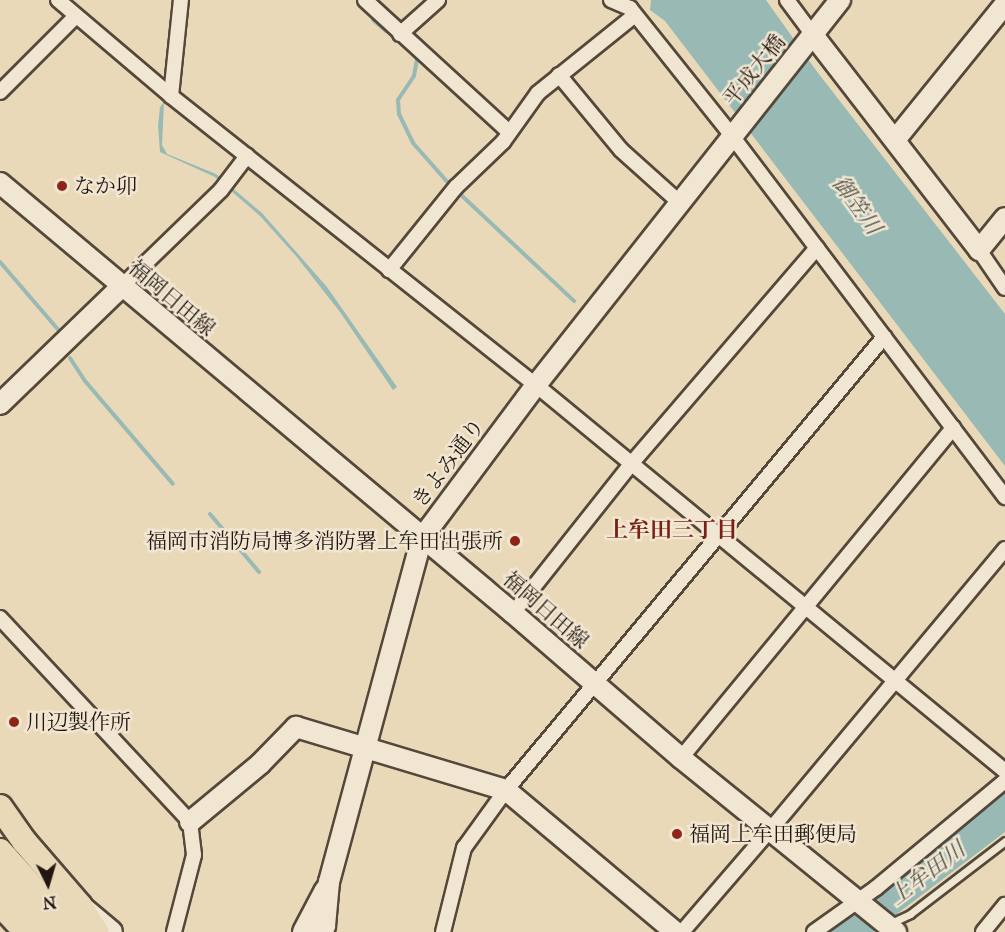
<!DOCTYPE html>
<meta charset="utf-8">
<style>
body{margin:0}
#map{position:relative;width:1005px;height:932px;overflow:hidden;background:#ead9b9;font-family:"IM FELL Great Primer","Noto Serif JP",serif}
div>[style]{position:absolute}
.water>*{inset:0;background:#98b9b4}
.stream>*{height:4px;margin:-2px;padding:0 2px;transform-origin:2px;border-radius:2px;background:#98b9b4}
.roads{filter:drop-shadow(2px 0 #54483a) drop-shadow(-2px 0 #54483a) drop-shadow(0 2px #54483a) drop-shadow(0 -2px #54483a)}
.lane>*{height:7px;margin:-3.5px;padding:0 3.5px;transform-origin:3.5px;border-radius:3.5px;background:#f1e6d2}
.street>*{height:14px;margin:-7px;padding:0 7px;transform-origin:7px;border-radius:7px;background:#f1e6d2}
.secondary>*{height:20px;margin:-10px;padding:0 10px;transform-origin:10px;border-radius:10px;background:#f1e6d2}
.highway>*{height:24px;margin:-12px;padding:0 12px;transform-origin:12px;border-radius:12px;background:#ead9b9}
.dots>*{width:16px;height:16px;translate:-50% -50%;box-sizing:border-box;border:3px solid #f1e6d2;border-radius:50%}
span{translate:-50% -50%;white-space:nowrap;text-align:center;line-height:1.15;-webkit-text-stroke:5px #f1e6d2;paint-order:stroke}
.street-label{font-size:21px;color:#221710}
.poi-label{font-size:21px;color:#221710}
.left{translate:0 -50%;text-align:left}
.right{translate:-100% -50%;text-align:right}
.water-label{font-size:22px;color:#4b5049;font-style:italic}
.neighbourhood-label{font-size:22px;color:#7a1f14;font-weight:700}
.north{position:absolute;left:18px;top:854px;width:60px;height:60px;-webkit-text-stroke:4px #f1e6d2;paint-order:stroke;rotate:175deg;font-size:16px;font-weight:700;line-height:24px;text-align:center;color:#221710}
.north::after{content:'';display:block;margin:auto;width:21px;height:27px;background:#221710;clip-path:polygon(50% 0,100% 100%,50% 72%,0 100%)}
</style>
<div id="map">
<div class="water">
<div style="clip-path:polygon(651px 0,766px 0,815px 69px,1005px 314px,1005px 466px,665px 21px,650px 10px)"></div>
<div style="clip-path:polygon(164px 102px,162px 145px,167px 154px,216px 174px,262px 213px,327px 287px,397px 387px,393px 390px,340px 312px,296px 256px,260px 216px,215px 177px,160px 152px,158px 126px,160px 107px)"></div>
<div style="clip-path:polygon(1005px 789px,1005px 832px,873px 932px,820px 932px)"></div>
</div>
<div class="stream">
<div style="left:373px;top:20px;width:17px;rotate:40deg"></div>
<div style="left:417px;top:60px;width:16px;rotate:101deg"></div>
<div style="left:414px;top:76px;width:29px;rotate:124deg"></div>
<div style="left:398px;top:100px;width:14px;rotate:86deg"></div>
<div style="left:399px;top:114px;width:32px;rotate:64deg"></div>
<div style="left:413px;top:143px;width:56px;rotate:48.6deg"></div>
<div style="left:459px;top:193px;width:158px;rotate:43.2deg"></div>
<div style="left:0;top:262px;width:94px;rotate:49.3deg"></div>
<div style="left:70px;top:358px;width:27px;rotate:57deg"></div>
<div style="left:85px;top:381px;width:135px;rotate:49.5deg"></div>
<div style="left:210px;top:514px;width:76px;rotate:49.8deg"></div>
</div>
<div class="roads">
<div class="lane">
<div style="left:891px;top:923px;width:21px;rotate:-25deg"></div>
<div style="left:910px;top:914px;width:120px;rotate:-37.5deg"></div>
</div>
<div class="street">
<div style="left:58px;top:0;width:148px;rotate:40.3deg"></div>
<div style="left:171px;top:96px;width:466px;rotate:38.4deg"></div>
<div style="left:536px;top:385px;width:607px;rotate:39.46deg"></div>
<div style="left:365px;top:0;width:195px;rotate:42.5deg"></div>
<div style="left:611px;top:0;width:21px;rotate:23deg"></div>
<div style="left:630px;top:8px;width:164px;rotate:51.4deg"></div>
<div style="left:732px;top:136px;width:453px;rotate:52.9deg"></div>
<div style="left:787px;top:0;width:44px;rotate:53.4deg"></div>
<div style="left:400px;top:34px;width:51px;rotate:-41.8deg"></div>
<div style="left:559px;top:75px;width:97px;rotate:50.4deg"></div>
<div style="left:621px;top:150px;width:79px;rotate:41.9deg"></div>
<div style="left:0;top:92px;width:106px;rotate:-45deg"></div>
<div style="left:171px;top:96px;width:97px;rotate:-84.1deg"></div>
<div style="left:979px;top:250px;width:46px;rotate:55.6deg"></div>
<div style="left:389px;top:270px;width:107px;rotate:-51.1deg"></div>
<div style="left:456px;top:187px;width:65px;rotate:-43.8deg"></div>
<div style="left:503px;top:142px;width:60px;rotate:-54.5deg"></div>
<div style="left:538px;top:93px;width:124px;rotate:-38.8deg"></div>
<div style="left:121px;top:287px;width:139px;rotate:-44.1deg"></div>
<div style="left:221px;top:190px;width:43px;rotate:-52.6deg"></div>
<div style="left:513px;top:613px;width:190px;rotate:-51.6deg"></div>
<div style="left:631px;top:464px;width:285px;rotate:-49.3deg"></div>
<div style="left:0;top:618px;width:279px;rotate:47deg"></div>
<div style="left:190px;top:822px;width:33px;rotate:83deg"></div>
<div style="left:194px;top:855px;width:80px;rotate:104.6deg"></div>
<div style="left:681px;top:758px;width:428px;rotate:-50.5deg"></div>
<div style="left:443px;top:932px;width:87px;rotate:-76deg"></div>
<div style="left:464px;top:848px;width:72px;rotate:-54.1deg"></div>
<div style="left:506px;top:790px;width:590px;rotate:-50.16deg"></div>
<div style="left:682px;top:932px;width:136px;rotate:-49.2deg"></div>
<div style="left:771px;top:829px;width:365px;rotate:-50.1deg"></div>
<div style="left:814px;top:932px;width:76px;rotate:-35.4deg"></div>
<div style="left:876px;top:888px;width:168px;rotate:-39.7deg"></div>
<div style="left:983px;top:932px;width:35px;rotate:-51deg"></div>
</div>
<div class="secondary">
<div style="left:813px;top:35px;width:272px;rotate:52.3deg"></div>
<div style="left:979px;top:250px;width:41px;rotate:-50.9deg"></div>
<div style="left:895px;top:140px;width:175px;rotate:-51deg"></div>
<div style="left:0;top:183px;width:669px;rotate:39.97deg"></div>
<div style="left:513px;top:613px;width:222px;rotate:40.8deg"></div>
<div style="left:681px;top:758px;width:277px;rotate:39deg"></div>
<div style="left:0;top:404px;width:168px;rotate:-44deg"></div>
<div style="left:190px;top:822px;width:91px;rotate:-39.6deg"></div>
<div style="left:260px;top:764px;width:52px;rotate:-45.8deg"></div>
<div style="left:296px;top:727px;width:219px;rotate:16.7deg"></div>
<div style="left:506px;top:790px;width:221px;rotate:40deg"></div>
<div style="left:85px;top:909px;width:35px;rotate:40deg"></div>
<div style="left:303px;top:932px;width:47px;rotate:-62.4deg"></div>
<div style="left:322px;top:932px;width:7px;rotate:-63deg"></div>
<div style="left:325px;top:926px;width:44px;rotate:-84.8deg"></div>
<div style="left:329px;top:882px;width:356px;rotate:-74.9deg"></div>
<div style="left:422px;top:538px;width:191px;rotate:-53.3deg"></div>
<div style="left:536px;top:385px;width:491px;rotate:-51.7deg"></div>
</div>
<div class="highway">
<div style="left:0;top:807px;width:42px;rotate:54.8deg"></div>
<div style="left:24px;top:841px;width:86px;rotate:49.3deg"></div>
<div style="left:80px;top:906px;width:31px;rotate:58deg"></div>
<div style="left:0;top:851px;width:109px;rotate:48deg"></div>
<div style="left:0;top:878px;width:73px;rotate:47.8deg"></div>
<div style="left:0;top:904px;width:38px;rotate:47deg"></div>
</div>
</div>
<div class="dots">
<div style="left:62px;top:186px;background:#8f2418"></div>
<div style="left:515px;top:541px;background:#8f2418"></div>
<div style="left:14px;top:722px;background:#8f2418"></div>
<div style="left:677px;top:834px;background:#8f2418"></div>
</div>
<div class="street-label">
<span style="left:754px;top:70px;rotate:-51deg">平成大橋</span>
<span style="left:172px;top:298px;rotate:40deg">福岡日田線</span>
<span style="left:448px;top:463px;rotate:-53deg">きよみ通り</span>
<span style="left:546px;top:610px;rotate:41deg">福岡日田線</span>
</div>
<div class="poi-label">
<span class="left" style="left:74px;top:186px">なか卯</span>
<span class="right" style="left:503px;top:541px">福岡市消防局博多消防署上牟田出張所</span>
<span class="left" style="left:26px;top:722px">川辺製作所</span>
<span class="left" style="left:689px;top:834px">福岡上牟田郵便局</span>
</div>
<div class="water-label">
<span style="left:857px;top:205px;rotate:54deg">御笠川</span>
<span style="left:927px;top:873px;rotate:-37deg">上牟田川</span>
</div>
<div class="neighbourhood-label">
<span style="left:672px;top:530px">上牟田三丁目</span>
</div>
<div class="north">N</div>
</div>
